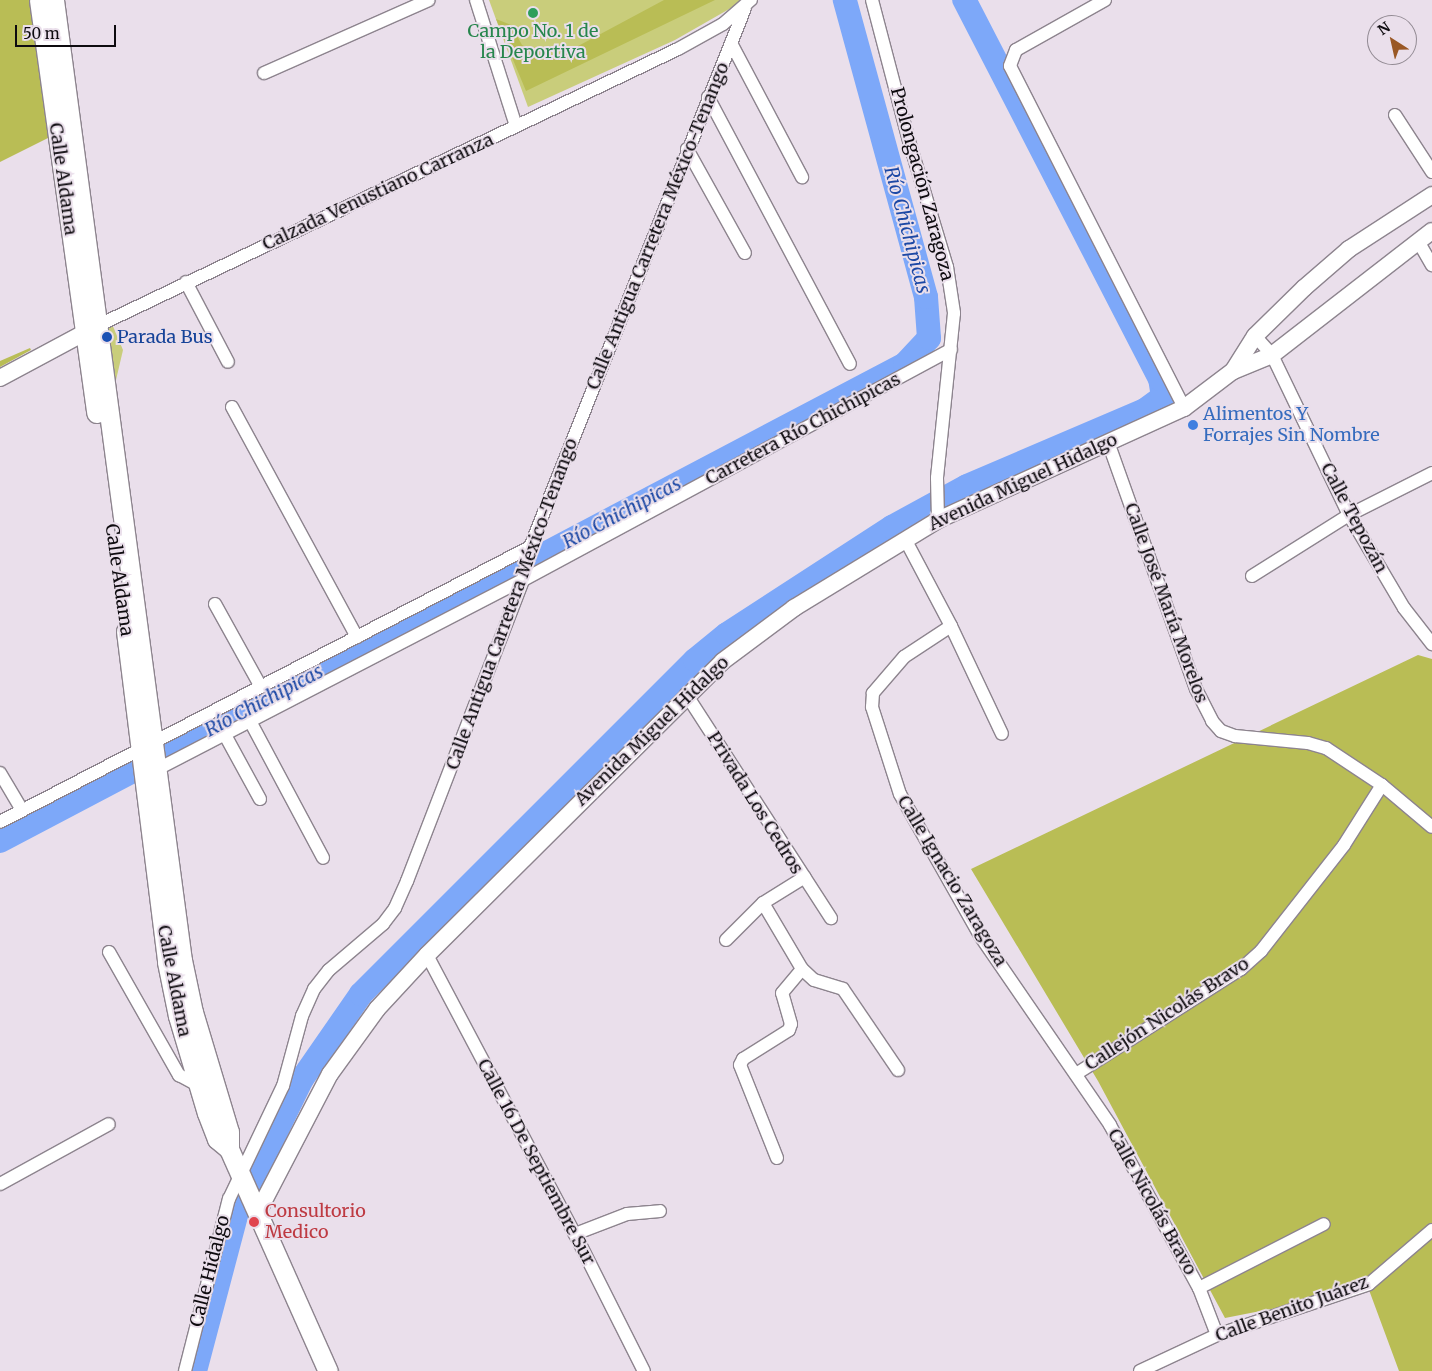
<!DOCTYPE html>
<meta charset="utf-8">
<style>
body{margin:0}
#map{position:relative;width:1432px;height:1371px;overflow:hidden;background:#eadfeb;font-family:Merriweather,serif}
div>[style]{position:absolute}
.green>*{inset:0;background:#c9cd7b}
.forest>*{inset:0;background:#b9bd55}
.river>*{height:24px;margin:-12px;padding:0 12px;transform-origin:12px;border-radius:12px;background:#7da8f9}
.roads{filter:drop-shadow(1px 0 #8d848e) drop-shadow(-1px 0 #8d848e) drop-shadow(0 1px #8d848e) drop-shadow(0 -1px #8d848e)}
.minor>*{height:12px;margin:-6px;padding:0 6px;transform-origin:6px;border-radius:6px;background:#fff}
.tertiary>*{height:16px;margin:-8px;padding:0 8px;transform-origin:8px;border-radius:8px;background:#fff}
.secondary>*{height:19px;margin:-9.5px;padding:0 9.5px;transform-origin:9.5px;border-radius:9.5px;background:#fff}
.dots>*{width:14px;height:14px;translate:-50% -50%;box-sizing:border-box;border:2px solid #eadfeb;border-radius:50%}
span{translate:-50% -50%;white-space:nowrap;text-align:center;line-height:1.15;-webkit-text-stroke:4px #eadfeb;paint-order:stroke}
.leisure-label{font-size:18px;color:#27864d}
.street-label{font-size:18px;color:#0e0b0f}
.transit-label{font-size:18px;color:#164399}
.left{translate:0 -50%;text-align:left}
.shop-label{font-size:18px;color:#366cbe}
.health-label{font-size:18px;color:#be3a42}
.water-label{font-size:19px;color:#1c48a5;font-style:italic}
.north{position:absolute;left:1367px;top:15px;width:50px;height:50px;box-sizing:border-box;background:#eadfeb;border:1px solid #928a93;border-radius:50%;rotate:325deg;font-size:14px;font-weight:700;line-height:20px;text-align:center;color:#0e0b0f}
.north::after{content:'';display:block;margin:auto;width:18px;height:22px;background:#9a5825;clip-path:polygon(50% 0,100% 100%,50% 72%,0 100%)}
.scale{position:absolute;left:15px;top:25px;width:101px;height:22px;box-sizing:border-box;border:2px solid #0e0b0f;border-top:0;padding-left:6px;font-size:15px;line-height:18px;white-space:nowrap;color:#0e0b0f;-webkit-text-stroke:4px #eadfeb;paint-order:stroke}
</style>
<div id="map">
<div class="green">
<div style="clip-path:polygon(489px 0,745px 0,675px 40px,528px 107px)"></div>
<div style="clip-path:polygon(112px 324px,123px 350px,112px 397px,99px 327px)"></div>
</div>
<div class="forest">
<div style="clip-path:polygon(0 0,30px 0,52px 136px,0 162px)"></div>
<div style="clip-path:polygon(664px 0,715px 0,526px 91px,496px 19px,511px 25px,522px 45px,552px 60px)"></div>
<div style="clip-path:polygon(30px 348px,31px 350px,0 367px,0 361px)"></div>
<div style="clip-path:polygon(1418px 655px,1432px 659px,1432px 1371px,1399px 1371px,1369px 1290px,1225px 1318px,1098px 1081px,971px 869px)"></div>
</div>
<div class="river">
<div style="left:0;top:841px;width:1023px;rotate:-27.79deg"></div>
<div style="left:905px;top:364px;width:35px;rotate:-47deg"></div>
<div style="left:929px;top:338px;width:41px;rotate:-94.2deg"></div>
<div style="left:926px;top:297px;width:308px;rotate:-105.3deg"></div>
<div style="left:195px;top:1371px;width:164px;rotate:-75.2deg"></div>
<div style="left:237px;top:1212px;width:148px;rotate:-64deg"></div>
<div style="left:302px;top:1079px;width:103px;rotate:-55.2deg"></div>
<div style="left:361px;top:994px;width:472px;rotate:-45deg"></div>
<div style="left:695px;top:660px;width:41px;rotate:-39.1deg"></div>
<div style="left:727px;top:634px;width:197px;rotate:-33deg"></div>
<div style="left:892px;top:527px;width:85px;rotate:-28.7deg"></div>
<div style="left:967px;top:486px;width:194px;rotate:-23.1deg"></div>
<div style="left:1145px;top:410px;width:22px;rotate:-36deg"></div>
<div style="left:1163px;top:397px;width:18px;rotate:-99deg"></div>
<div style="left:1160px;top:379px;width:427px;rotate:-117.3deg"></div>
</div>
<div class="roads">
<div class="minor">
<div style="left:476px;top:0;width:132px;rotate:72.4deg"></div>
<div style="left:872px;top:0;width:146px;rotate:75.3deg"></div>
<div style="left:909px;top:141px;width:132px;rotate:73.2deg"></div>
<div style="left:947px;top:267px;width:47px;rotate:81.3deg"></div>
<div style="left:954px;top:313px;width:166px;rotate:95.9deg"></div>
<div style="left:937px;top:478px;width:42px;rotate:88.6deg"></div>
<div style="left:1105px;top:0;width:102px;rotate:150.7deg"></div>
<div style="left:1016px;top:50px;width:17px;rotate:111deg"></div>
<div style="left:1010px;top:66px;width:384px;rotate:63deg"></div>
<div style="left:731px;top:43px;width:152px;rotate:62.1deg"></div>
<div style="left:264px;top:73px;width:180px;rotate:-23.9deg"></div>
<div style="left:708px;top:97px;width:302px;rotate:62deg"></div>
<div style="left:1395px;top:115px;width:68px;rotate:57deg"></div>
<div style="left:687px;top:149px;width:119px;rotate:60.9deg"></div>
<div style="left:1418px;top:241px;width:28px;rotate:60deg"></div>
<div style="left:186px;top:282px;width:90px;rotate:62.3deg"></div>
<div style="left:97px;top:326px;width:644px;rotate:-25.49deg"></div>
<div style="left:678px;top:49px;width:51px;rotate:-29.1deg"></div>
<div style="left:723px;top:24px;width:37px;rotate:-41deg"></div>
<div style="left:1255px;top:336px;width:25px;rotate:48deg"></div>
<div style="left:1272px;top:355px;width:178px;rotate:64.3deg"></div>
<div style="left:1349px;top:515px;width:108px;rotate:59.4deg"></div>
<div style="left:1404px;top:608px;width:46px;rotate:52.1deg"></div>
<div style="left:232px;top:407px;width:262px;rotate:61.5deg"></div>
<div style="left:1108px;top:442px;width:262px;rotate:70.4deg"></div>
<div style="left:1196px;top:689px;width:36px;rotate:63deg"></div>
<div style="left:1212px;top:721px;width:13px;rotate:48deg"></div>
<div style="left:1221px;top:731px;width:15px;rotate:20deg"></div>
<div style="left:1235px;top:736px;width:73px;rotate:5.5deg"></div>
<div style="left:1308px;top:743px;width:19px;rotate:16deg"></div>
<div style="left:1326px;top:748px;width:67px;rotate:33.5deg"></div>
<div style="left:1382px;top:785px;width:65px;rotate:40deg"></div>
<div style="left:905px;top:539px;width:98px;rotate:62.1deg"></div>
<div style="left:951px;top:626px;width:119px;rotate:64.7deg"></div>
<div style="left:1252px;top:576px;width:115px;rotate:-32.2deg"></div>
<div style="left:1349px;top:515px;width:93px;rotate:-26.8deg"></div>
<div style="left:215px;top:604px;width:95px;rotate:61deg"></div>
<div style="left:951px;top:626px;width:56px;rotate:146.6deg"></div>
<div style="left:904px;top:657px;width:48px;rotate:130.7deg"></div>
<div style="left:873px;top:693px;width:14px;rotate:94deg"></div>
<div style="left:872px;top:707px;width:91px;rotate:72.2deg"></div>
<div style="left:900px;top:794px;width:164px;rotate:60.5deg"></div>
<div style="left:981px;top:937px;width:228px;rotate:55.5deg"></div>
<div style="left:1110px;top:1125px;width:186px;rotate:61.4deg"></div>
<div style="left:1199px;top:1288px;width:50px;rotate:69deg"></div>
<div style="left:686px;top:694px;width:267px;rotate:57.1deg"></div>
<div style="left:250px;top:721px;width:155px;rotate:61.9deg"></div>
<div style="left:225px;top:735px;width:73px;rotate:61.3deg"></div>
<div style="left:0;top:773px;width:43px;rotate:59.3deg"></div>
<div style="left:150px;top:773px;width:420px;rotate:-27.4deg"></div>
<div style="left:523px;top:580px;width:486px;rotate:-28.3deg"></div>
<div style="left:0;top:822px;width:597px;rotate:-27.42deg"></div>
<div style="left:763px;top:903px;width:77px;rotate:59.4deg"></div>
<div style="left:802px;top:969px;width:16px;rotate:43deg"></div>
<div style="left:814px;top:980px;width:30px;rotate:17deg"></div>
<div style="left:843px;top:989px;width:98px;rotate:55.8deg"></div>
<div style="left:726px;top:940px;width:52px;rotate:-45deg"></div>
<div style="left:763px;top:903px;width:49px;rotate:-31.8deg"></div>
<div style="left:109px;top:952px;width:142px;rotate:60.4deg"></div>
<div style="left:179px;top:1075px;width:21px;rotate:28deg"></div>
<div style="left:427px;top:955px;width:316px;rotate:62.1deg"></div>
<div style="left:575px;top:1234px;width:153px;rotate:63.3deg"></div>
<div style="left:1076px;top:1074px;width:196px;rotate:-32.5deg"></div>
<div style="left:1241px;top:969px;width:27px;rotate:-42deg"></div>
<div style="left:1261px;top:951px;width:135px;rotate:-51.9deg"></div>
<div style="left:1344px;top:845px;width:71px;rotate:-57.7deg"></div>
<div style="left:777px;top:1158px;width:100px;rotate:-111.7deg"></div>
<div style="left:740px;top:1065px;width:7px;rotate:-63deg"></div>
<div style="left:743px;top:1059px;width:54px;rotate:-32.2deg"></div>
<div style="left:789px;top:1030px;width:6px;rotate:-72deg"></div>
<div style="left:791px;top:1024px;width:32px;rotate:-106deg"></div>
<div style="left:782px;top:993px;width:31px;rotate:-50deg"></div>
<div style="left:0;top:1184px;width:124px;rotate:-28.8deg"></div>
<div style="left:575px;top:1234px;width:56px;rotate:-21deg"></div>
<div style="left:627px;top:1214px;width:33px;rotate:-5deg"></div>
<div style="left:1199px;top:1288px;width:140px;rotate:-27.1deg"></div>
<div style="left:185px;top:1371px;width:178px;rotate:-75.7deg"></div>
<div style="left:229px;top:1199px;width:125px;rotate:-64.5deg"></div>
<div style="left:283px;top:1086px;width:73px;rotate:-74.8deg"></div>
<div style="left:302px;top:1016px;width:30px;rotate:-66deg"></div>
<div style="left:314px;top:989px;width:24px;rotate:-52deg"></div>
<div style="left:329px;top:970px;width:71px;rotate:-40.4deg"></div>
<div style="left:383px;top:924px;width:20px;rotate:-53deg"></div>
<div style="left:395px;top:908px;width:30px;rotate:-66deg"></div>
<div style="left:407px;top:881px;width:323px;rotate:-68.9deg"></div>
<div style="left:523px;top:580px;width:34px;rotate:-78deg"></div>
<div style="left:530px;top:547px;width:580px;rotate:-68.25deg"></div>
<div style="left:1140px;top:1371px;width:85px;rotate:-25.1deg"></div>
<div style="left:1217px;top:1335px;width:160px;rotate:-18.5deg"></div>
<div style="left:1369px;top:1284px;width:83px;rotate:-40.6deg"></div>
</div>
<div class="tertiary">
<div style="left:1233px;top:371px;width:41px;rotate:-57.8deg"></div>
<div style="left:1255px;top:336px;width:69px;rotate:-44.4deg"></div>
<div style="left:1304px;top:288px;width:60px;rotate:-40.9deg"></div>
<div style="left:1349px;top:249px;width:99px;rotate:-33deg"></div>
<div style="left:0;top:378px;width:108px;rotate:-28.2deg"></div>
<div style="left:257px;top:1214px;width:158px;rotate:-62.5deg"></div>
<div style="left:330px;top:1074px;width:80px;rotate:-54.1deg"></div>
<div style="left:377px;top:1009px;width:74px;rotate:-47.2deg"></div>
<div style="left:427px;top:955px;width:417px;rotate:-44.8deg"></div>
<div style="left:723px;top:661px;width:89px;rotate:-36.7deg"></div>
<div style="left:794px;top:608px;width:169px;rotate:-31.4deg"></div>
<div style="left:938px;top:520px;width:270px;rotate:-24.5deg"></div>
<div style="left:1184px;top:408px;width:61px;rotate:-37.1deg"></div>
<div style="left:1233px;top:371px;width:42px;rotate:-22.3deg"></div>
<div style="left:1272px;top:355px;width:202px;rotate:-37.8deg"></div>
</div>
<div class="secondary">
<div style="left:39px;top:0;width:417px;rotate:82.1deg"></div>
<div style="left:54px;top:0;width:968px;rotate:82.41deg"></div>
<div style="left:182px;top:960px;width:53px;rotate:78.1deg"></div>
<div style="left:193px;top:1012px;width:125px;rotate:73.3deg"></div>
<div style="left:229px;top:1132px;width:17px;rotate:90deg"></div>
<div style="left:229px;top:1149px;width:243px;rotate:66deg"></div>
<div style="left:126px;top:631px;width:334px;rotate:82.9deg"></div>
<div style="left:167px;top:962px;width:55px;rotate:78.5deg"></div>
<div style="left:178px;top:1016px;width:101px;rotate:73.4deg"></div>
<div style="left:207px;top:1113px;width:28px;rotate:69deg"></div>
<div style="left:217px;top:1139px;width:16px;rotate:40deg"></div>
</div>
</div>
<div class="dots">
<div style="left:533px;top:13px;background:#2e9e5b"></div>
<div style="left:107px;top:337px;background:#1a4fb4"></div>
<div style="left:1193px;top:425px;background:#3f7fe0"></div>
<div style="left:254px;top:1222px;background:#e0444e"></div>
</div>
<div class="leisure-label">
<span style="left:533px;top:42px">Campo No. 1 de<br>la Deportiva</span>
</div>
<div class="street-label">
<span style="left:63px;top:179px;rotate:82deg">Calle Aldama</span>
<span style="left:922px;top:184px;rotate:75deg">Prolongación Zaragoza</span>
<span style="left:378px;top:192px;rotate:-25deg">Calzada Venustiano Carranza</span>
<span style="left:658px;top:226px;rotate:-68deg">Calle Antigua Carretera México-Tenango</span>
<span style="left:803px;top:429px;rotate:-28deg">Carretera Río Chichipicas</span>
<span style="left:1023px;top:482px;rotate:-25deg">Avenida Miguel Hidalgo</span>
<span style="left:1354px;top:518px;rotate:62deg">Calle Tepozán</span>
<span style="left:119px;top:580px;rotate:82deg">Calle Aldama</span>
<span style="left:1166px;top:603px;rotate:70deg">Calle José María Morelos</span>
<span style="left:512px;top:604px;rotate:-70deg">Calle Antigua Carretera México-Tenango</span>
<span style="left:652px;top:731px;rotate:-44deg">Avenida Miguel Hidalgo</span>
<span style="left:755px;top:803px;rotate:58deg">Privada Los Cedros</span>
<span style="left:952px;top:881px;rotate:59deg">Calle Ignacio Zaragoza</span>
<span style="left:174px;top:981px;rotate:79deg">Calle Aldama</span>
<span style="left:1167px;top:1014px;rotate:-33deg">Callejón Nicolás Bravo</span>
<span style="left:536px;top:1162px;rotate:62deg">Calle 16 De Septiembre Sur</span>
<span style="left:1152px;top:1202px;rotate:61deg">Calle Nicolás Bravo</span>
<span style="left:210px;top:1271px;rotate:-76deg">Calle Hidalgo</span>
<span style="left:1292px;top:1309px;rotate:-20deg">Calle Benito Juárez</span>
</div>
<div class="transit-label">
<span class="left" style="left:117px;top:337px">Parada Bus</span>
</div>
<div class="shop-label">
<span class="left" style="left:1203px;top:425px">Alimentos Y<br>Forrajes Sin Nombre</span>
</div>
<div class="health-label">
<span class="left" style="left:265px;top:1222px">Consultorio<br>Medico</span>
</div>
<div class="water-label">
<span style="left:907px;top:230px;rotate:75deg">Río Chichipicas</span>
<span style="left:622px;top:513px;rotate:-28deg">Río Chichipicas</span>
<span style="left:264px;top:701px;rotate:-28deg">Río Chichipicas</span>
</div>
<div class="north">N</div>
<div class="scale">50 m</div>
</div>
